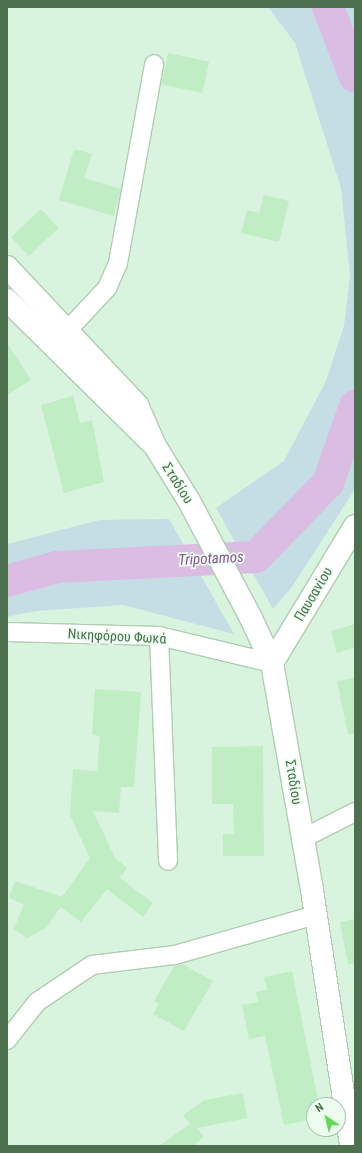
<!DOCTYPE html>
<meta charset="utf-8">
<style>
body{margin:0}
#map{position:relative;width:362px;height:1153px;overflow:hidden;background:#e6faeb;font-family:"Roboto Condensed",sans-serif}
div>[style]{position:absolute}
.residential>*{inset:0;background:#d8f3de}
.green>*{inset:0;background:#c5dee6}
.river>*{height:32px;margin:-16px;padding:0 16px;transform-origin:16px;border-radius:16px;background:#dbbce2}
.building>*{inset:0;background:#c0edc3;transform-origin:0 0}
.roads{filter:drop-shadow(1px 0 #b0cdb3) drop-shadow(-1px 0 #b0cdb3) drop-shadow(0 1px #b0cdb3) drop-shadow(0 -1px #b0cdb3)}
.minor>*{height:18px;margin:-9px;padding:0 9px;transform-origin:9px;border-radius:9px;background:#fff}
.secondary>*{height:22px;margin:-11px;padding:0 11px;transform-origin:11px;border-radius:11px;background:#fff}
span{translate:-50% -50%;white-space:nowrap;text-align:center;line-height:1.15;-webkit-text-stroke:3.5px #ecfdf0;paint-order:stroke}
.street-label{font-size:14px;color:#4d714e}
.water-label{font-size:15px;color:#8b5396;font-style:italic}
.frame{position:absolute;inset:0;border:8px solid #4d714e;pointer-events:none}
.north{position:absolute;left:306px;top:1097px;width:40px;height:40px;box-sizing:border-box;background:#ecfdf0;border:1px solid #acc5af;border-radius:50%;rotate:325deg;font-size:11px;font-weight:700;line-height:16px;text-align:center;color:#4d714e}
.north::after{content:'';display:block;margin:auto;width:14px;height:18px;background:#64d956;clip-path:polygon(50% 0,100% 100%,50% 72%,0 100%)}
</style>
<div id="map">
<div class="residential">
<div style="clip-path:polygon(evenodd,7px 7px,355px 7px,355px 1146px,7px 1146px,7px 7px,314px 1105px,338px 1105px,338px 1129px,314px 1129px,314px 1105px)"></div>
</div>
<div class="green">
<div style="clip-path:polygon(268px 7px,355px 7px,355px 489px,292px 587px,273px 609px,216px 508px,284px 461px,326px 381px,344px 326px,350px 276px,341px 188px,295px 43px)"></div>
<div style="clip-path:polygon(169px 519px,234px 634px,123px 605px,35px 611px,7px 617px,7px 544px,100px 520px)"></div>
</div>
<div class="river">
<div style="left:328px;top:7px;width:75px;rotate:68.9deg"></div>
<div style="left:7px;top:581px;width:52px;rotate:-15.6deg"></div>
<div style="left:57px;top:567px;width:199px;rotate:-2.9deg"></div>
<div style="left:256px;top:557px;width:103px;rotate:-45.8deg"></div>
<div style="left:328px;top:483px;width:82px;rotate:-70.7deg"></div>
</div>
<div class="building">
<div style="left:168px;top:53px;width:42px;height:32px;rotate:12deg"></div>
<div style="clip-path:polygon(74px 149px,92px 154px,84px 178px,121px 189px,114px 216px,59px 200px)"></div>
<div style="clip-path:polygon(264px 195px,289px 201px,279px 242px,241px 233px,247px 210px,259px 213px)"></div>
<div style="left:41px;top:209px;width:26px;height:41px;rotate:47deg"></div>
<div style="clip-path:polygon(7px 343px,31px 380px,7px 395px)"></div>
<div style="clip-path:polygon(73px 396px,80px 423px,92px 420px,104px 482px,64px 493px,41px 405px)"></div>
<div style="clip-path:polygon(355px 624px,355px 647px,337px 653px,331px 631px)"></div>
<div style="clip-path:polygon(355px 678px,355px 734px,348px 734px,337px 681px)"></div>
<div style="clip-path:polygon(95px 689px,141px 692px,134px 787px,121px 787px,119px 813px,93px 811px,115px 858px,127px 868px,120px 878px,153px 903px,143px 917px,107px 889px,81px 922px,61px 907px,46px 928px,27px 938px,14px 929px,24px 904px,9px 898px,15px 881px,62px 897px,90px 858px,70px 815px,73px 769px,97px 771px,100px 736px,92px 735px)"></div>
<div style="clip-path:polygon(263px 746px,264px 856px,223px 856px,223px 834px,234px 834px,233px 804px,212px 804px,212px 747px)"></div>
<div style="clip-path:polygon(355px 919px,355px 963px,348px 964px,340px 922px)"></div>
<div style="clip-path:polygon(182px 964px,213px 981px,184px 1031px,153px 1014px,159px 1004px,154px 1001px,174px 966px)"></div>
<div style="clip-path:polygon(292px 971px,319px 1105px,314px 1105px,314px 1119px,284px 1125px,265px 1036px,249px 1039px,242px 1005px,258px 1002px,256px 992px,267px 990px,264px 977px)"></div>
<div style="clip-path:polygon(243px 1093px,247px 1118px,197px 1128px,204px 1137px,192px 1146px,159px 1146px,190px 1124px,183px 1115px,205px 1100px)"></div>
</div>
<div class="roads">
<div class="minor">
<div style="left:67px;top:331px;width:59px;rotate:-47.1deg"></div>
<div style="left:107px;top:288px;width:27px;rotate:-66deg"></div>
<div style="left:118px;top:263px;width:202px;rotate:-79.7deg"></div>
<div style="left:7px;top:632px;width:152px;rotate:1.5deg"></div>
<div style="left:159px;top:636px;width:116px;rotate:13.4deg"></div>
<div style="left:159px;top:636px;width:225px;rotate:87.7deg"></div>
<div style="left:304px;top:838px;width:57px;rotate:-27deg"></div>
<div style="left:7px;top:1040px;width:48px;rotate:-51.7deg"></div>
<div style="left:37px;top:1002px;width:66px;rotate:-33.9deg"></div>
<div style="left:92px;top:965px;width:84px;rotate:-6.9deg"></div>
<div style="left:175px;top:955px;width:146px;rotate:-15.9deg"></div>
</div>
<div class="secondary">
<div style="left:7px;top:267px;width:190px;rotate:46.7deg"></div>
<div style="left:137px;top:405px;width:45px;rotate:66.3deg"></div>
<div style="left:155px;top:446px;width:65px;rotate:58.3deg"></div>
<div style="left:189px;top:501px;width:130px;rotate:62.1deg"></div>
<div style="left:250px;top:616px;width:52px;rotate:64.9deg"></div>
<div style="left:272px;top:663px;width:230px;rotate:80deg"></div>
<div style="left:312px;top:890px;width:259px;rotate:81.3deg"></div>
<div style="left:7px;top:300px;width:202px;rotate:44.6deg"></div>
<div style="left:272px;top:663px;width:160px;rotate:-58.8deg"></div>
</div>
</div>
<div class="street-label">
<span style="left:178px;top:483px;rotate:58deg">Σταδίου</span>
<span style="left:313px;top:594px;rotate:-59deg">Παυσανίου</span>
<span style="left:117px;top:636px;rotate:3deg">Νικηφόρου Φωκά</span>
<span style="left:294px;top:782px;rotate:81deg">Σταδίου</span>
</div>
<div class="water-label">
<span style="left:211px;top:559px;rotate:-3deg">Tripotamos</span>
</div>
<div class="frame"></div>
<div class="north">N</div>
</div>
